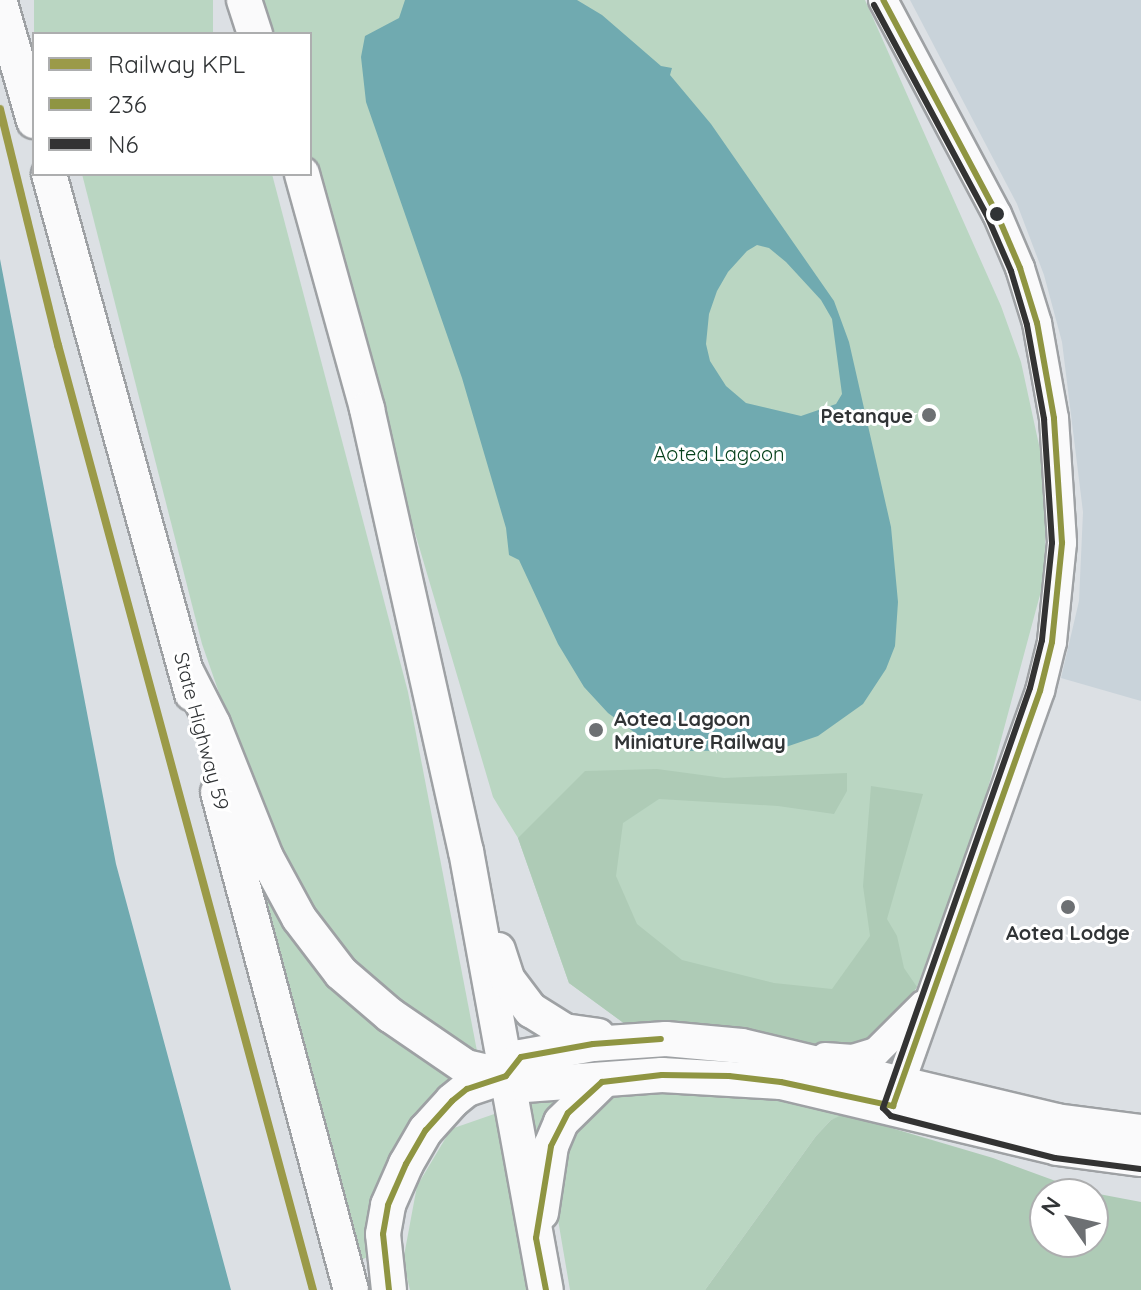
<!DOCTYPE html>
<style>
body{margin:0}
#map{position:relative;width:1141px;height:1290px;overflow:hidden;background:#dce0e4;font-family:Quicksand,sans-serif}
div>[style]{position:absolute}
.built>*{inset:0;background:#c9d3da}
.green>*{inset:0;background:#bad6c2;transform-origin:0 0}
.forest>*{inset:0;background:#aecbb6}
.water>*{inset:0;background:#70aab0}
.roads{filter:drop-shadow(2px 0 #9ea1a4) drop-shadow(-2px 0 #9ea1a4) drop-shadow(0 2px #9ea1a4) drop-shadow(0 -2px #9ea1a4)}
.minor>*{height:28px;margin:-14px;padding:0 14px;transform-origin:14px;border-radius:14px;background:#fafafb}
.major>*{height:34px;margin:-17px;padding:0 17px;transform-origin:17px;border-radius:17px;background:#fafafb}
.bus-1>*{height:6px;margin:-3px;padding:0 3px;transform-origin:3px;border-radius:3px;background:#8f9542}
.bus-2>*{height:6px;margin:-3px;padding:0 3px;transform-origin:3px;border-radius:3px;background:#333}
.rail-1>*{height:8px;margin:-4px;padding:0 4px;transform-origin:4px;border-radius:4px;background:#9b9a48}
.dots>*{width:22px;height:22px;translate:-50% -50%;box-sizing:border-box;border:4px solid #fff;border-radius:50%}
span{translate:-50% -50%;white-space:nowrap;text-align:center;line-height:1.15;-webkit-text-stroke:6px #fff;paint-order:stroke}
.poi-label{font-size:20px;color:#313436;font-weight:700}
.right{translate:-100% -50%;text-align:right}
.left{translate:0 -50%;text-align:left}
.park-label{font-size:20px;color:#05401a}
.street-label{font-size:20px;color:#313436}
.legend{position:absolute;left:32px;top:32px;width:280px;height:144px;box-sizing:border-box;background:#fff;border:2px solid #adaeaf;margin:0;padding:10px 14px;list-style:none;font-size:24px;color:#313436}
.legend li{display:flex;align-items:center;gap:16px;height:40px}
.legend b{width:40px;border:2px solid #adaeaf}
.north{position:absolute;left:1029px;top:1178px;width:80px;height:80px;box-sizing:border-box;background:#fff;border:2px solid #adaeaf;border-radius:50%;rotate:304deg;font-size:22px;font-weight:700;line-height:32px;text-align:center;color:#313436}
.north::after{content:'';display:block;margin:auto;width:28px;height:36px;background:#6d7073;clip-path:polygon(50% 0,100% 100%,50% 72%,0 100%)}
</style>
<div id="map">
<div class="built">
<div style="clip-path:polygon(910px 0,1141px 0,1141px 701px,1061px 678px,1079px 601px,1083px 512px,1062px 342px,1044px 275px,1017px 204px)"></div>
</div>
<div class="green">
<div style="left:34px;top:0;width:179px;height:35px"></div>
<div style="clip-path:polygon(257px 0,865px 0,1001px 306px,1021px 362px,1047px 482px,1044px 580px,981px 814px,917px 987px,745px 1038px,625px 1024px,569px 983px,518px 838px,493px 797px,309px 174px,310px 34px,267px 34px)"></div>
<div style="clip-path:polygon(82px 174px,272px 174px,408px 692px,477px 1051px,444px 1040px,353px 963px,305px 902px,264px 822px,202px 644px)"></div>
<div style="clip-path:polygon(269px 890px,461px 1077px,404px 1134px,371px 1196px,369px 1256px,356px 1263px,254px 893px)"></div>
<div style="clip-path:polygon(580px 1086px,541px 1165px,526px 1090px)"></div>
<div style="clip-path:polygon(641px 1089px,727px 1090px,851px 1114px,831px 1120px,816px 1136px,705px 1290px,570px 1290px,556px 1208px,561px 1141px,600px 1101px)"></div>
<div style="clip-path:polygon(500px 1112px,530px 1290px,410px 1290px,403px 1261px,417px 1186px,451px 1129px)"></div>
</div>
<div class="forest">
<div style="clip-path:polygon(657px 769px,724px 778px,847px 773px,847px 791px,834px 814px,778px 806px,659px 799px,623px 823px,616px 876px,637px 924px,682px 960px,774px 983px,832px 989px,870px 936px,863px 886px,871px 786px,923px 794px,887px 919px,897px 936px,904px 968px,917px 987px,889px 1033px,842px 1053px,625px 1024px,569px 983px,518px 838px,585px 771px)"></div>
<div style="clip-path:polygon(evenodd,844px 1114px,993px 1158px,1083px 1191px,1141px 1202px,1141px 1290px,705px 1290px,816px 1136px,831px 1120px,844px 1114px,1045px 1194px,1093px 1194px,1093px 1242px,1045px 1242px,1045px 1194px)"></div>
</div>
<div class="water">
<div style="clip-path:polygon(evenodd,405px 0,577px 0,602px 15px,661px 66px,672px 68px,670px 75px,711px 124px,834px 301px,849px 342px,891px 527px,898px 602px,895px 646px,886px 669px,863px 704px,818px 736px,777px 750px,673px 751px,638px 735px,608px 713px,584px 687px,558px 644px,519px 560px,509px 555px,506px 528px,462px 378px,366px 102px,361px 57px,365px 36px,399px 18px,405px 0,757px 245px,769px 248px,786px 262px,821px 300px,832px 319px,842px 394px,836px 404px,801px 416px,746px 403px,726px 386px,710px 361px,706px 344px,709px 314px,717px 291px,728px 272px,747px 251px,757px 245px)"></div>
<div style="clip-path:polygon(0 259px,116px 864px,231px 1290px,0 1290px)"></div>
</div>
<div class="roads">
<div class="minor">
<div style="left:883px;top:0;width:242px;rotate:62deg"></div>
<div style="left:997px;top:214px;width:59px;rotate:66.9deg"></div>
<div style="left:1020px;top:268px;width:58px;rotate:72.8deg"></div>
<div style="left:1037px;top:323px;width:97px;rotate:79.9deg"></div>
<div style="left:1054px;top:418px;width:125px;rotate:86.3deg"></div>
<div style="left:1062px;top:543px;width:100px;rotate:95.8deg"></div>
<div style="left:1052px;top:642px;width:50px;rotate:103.8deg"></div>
<div style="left:1040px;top:691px;width:436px;rotate:109.6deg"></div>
<div style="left:825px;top:1057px;width:28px;rotate:4deg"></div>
<div style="left:853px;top:1059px;width:24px;rotate:-17deg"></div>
<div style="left:876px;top:1052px;width:66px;rotate:-45deg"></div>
</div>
<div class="major">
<div style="left:244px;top:0;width:36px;rotate:72deg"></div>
<div style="left:0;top:3px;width:123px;rotate:73.9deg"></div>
<div style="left:49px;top:174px;width:539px;rotate:74.62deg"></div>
<div style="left:302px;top:174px;width:244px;rotate:74.5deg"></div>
<div style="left:367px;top:409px;width:453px;rotate:77.4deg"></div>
<div style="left:466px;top:851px;width:446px;rotate:79.7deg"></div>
<div style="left:187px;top:673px;width:57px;rotate:63deg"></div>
<div style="left:213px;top:724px;width:143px;rotate:68.3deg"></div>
<div style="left:266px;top:857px;width:69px;rotate:61.6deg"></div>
<div style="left:299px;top:918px;width:69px;rotate:52.6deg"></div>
<div style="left:341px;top:973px;width:65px;rotate:40.6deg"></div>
<div style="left:390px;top:1015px;width:92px;rotate:34.4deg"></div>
<div style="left:466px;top:1067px;width:41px;rotate:12.7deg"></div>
<div style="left:506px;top:1076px;width:21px;rotate:25deg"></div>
<div style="left:525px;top:1085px;width:137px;rotate:-4.2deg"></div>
<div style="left:662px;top:1075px;width:119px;rotate:3.4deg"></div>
<div style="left:781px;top:1082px;width:284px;rotate:13.4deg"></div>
<div style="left:1057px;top:1148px;width:85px;rotate:7.5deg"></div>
<div style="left:218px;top:792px;width:515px;rotate:75.05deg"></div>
<div style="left:498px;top:950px;width:32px;rotate:72deg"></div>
<div style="left:508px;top:980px;width:38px;rotate:53deg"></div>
<div style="left:531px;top:1010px;width:39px;rotate:32deg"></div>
<div style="left:564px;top:1031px;width:34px;rotate:8deg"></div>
<div style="left:506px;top:1076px;width:24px;rotate:-52deg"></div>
<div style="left:521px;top:1057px;width:73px;rotate:-10.2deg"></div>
<div style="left:593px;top:1044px;width:73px;rotate:-3.9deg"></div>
<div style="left:666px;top:1039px;width:76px;rotate:5.3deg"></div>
<div style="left:742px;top:1046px;width:323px;rotate:13.4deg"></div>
<div style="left:1056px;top:1121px;width:86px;rotate:7.4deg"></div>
<div style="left:541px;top:1213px;width:68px;rotate:-81.5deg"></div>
<div style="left:551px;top:1146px;width:26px;rotate:-67deg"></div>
<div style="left:561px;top:1122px;width:57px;rotate:-44.3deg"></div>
<div style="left:389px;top:1290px;width:56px;rotate:-96.1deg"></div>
<div style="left:383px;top:1234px;width:29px;rotate:-80deg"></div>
<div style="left:388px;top:1205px;width:45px;rotate:-66.3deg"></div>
<div style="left:406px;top:1164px;width:39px;rotate:-60deg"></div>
<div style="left:426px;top:1130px;width:39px;rotate:-48deg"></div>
<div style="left:452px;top:1101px;width:19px;rotate:-39deg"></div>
<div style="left:467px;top:1089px;width:41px;rotate:-18.4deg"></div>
</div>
</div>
<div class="bus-1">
<div style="left:506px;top:1076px;width:24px;rotate:-52deg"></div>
<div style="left:521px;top:1057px;width:73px;rotate:-10.2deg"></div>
<div style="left:593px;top:1044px;width:68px;rotate:-4.2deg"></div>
<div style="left:389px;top:1290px;width:56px;rotate:-96.1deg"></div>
<div style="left:383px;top:1234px;width:29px;rotate:-80deg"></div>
<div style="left:388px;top:1205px;width:45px;rotate:-66.3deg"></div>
<div style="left:406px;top:1164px;width:39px;rotate:-60deg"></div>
<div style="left:426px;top:1130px;width:39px;rotate:-48deg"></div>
<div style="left:452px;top:1101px;width:19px;rotate:-39deg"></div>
<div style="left:467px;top:1089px;width:41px;rotate:-18.4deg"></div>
<div style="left:546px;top:1290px;width:53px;rotate:-100.9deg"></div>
<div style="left:536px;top:1238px;width:93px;rotate:-80.7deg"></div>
<div style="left:551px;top:1146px;width:37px;rotate:-63deg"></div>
<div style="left:568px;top:1113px;width:46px;rotate:-42.4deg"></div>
<div style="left:602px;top:1082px;width:60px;rotate:-6.7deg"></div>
<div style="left:662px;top:1075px;width:67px;rotate:0.9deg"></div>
<div style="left:729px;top:1076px;width:52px;rotate:6.6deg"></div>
<div style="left:781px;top:1082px;width:115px;rotate:12.1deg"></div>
<div style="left:893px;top:1106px;width:440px;rotate:-70.5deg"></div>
<div style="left:1040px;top:691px;width:50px;rotate:-76.2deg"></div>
<div style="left:1052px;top:642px;width:100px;rotate:-84.2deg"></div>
<div style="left:1062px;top:543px;width:125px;rotate:-93.7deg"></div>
<div style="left:1054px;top:418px;width:97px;rotate:-100.1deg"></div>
<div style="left:1037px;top:323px;width:58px;rotate:-107.2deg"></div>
<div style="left:1020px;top:268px;width:59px;rotate:-113.1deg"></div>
<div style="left:997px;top:214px;width:242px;rotate:-118deg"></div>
</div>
<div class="bus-2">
<div style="left:874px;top:5px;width:242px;rotate:61.8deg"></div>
<div style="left:988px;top:218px;width:58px;rotate:66.5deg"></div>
<div style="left:1011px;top:271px;width:56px;rotate:73.5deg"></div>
<div style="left:1027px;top:325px;width:96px;rotate:79.7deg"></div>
<div style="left:1044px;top:419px;width:124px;rotate:86.3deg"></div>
<div style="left:1052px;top:543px;width:98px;rotate:95.9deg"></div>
<div style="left:1042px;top:640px;width:49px;rotate:104deg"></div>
<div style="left:1030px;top:688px;width:445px;rotate:109.3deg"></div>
<div style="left:883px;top:1108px;width:11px;rotate:45deg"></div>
<div style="left:891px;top:1116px;width:169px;rotate:14.4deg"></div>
<div style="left:1055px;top:1158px;width:86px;rotate:7.4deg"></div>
</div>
<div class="rail-1">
<div style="left:0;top:109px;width:243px;rotate:76.2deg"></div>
<div style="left:58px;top:345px;width:979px;rotate:74.9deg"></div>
</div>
<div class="dots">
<div style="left:997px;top:214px;background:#313436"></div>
<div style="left:929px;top:415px;background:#6d7073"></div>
<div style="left:596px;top:730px;background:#6d7073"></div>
<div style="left:1068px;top:907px;background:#6d7073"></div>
</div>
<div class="poi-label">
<span class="right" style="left:913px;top:415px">Petanque</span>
<span class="left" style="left:614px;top:730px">Aotea Lagoon<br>Miniature Railway</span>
<span style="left:1068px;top:932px">Aotea Lodge</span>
</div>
<div class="park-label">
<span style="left:719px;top:453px">Aotea Lagoon</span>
</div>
<div class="street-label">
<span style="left:202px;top:731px;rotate:75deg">State Highway 59</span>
</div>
<ul class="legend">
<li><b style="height:10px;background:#9b9a48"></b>Railway KPL</li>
<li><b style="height:10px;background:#8f9542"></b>236</li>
<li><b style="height:10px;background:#333"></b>N6</li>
</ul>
<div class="north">N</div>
</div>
